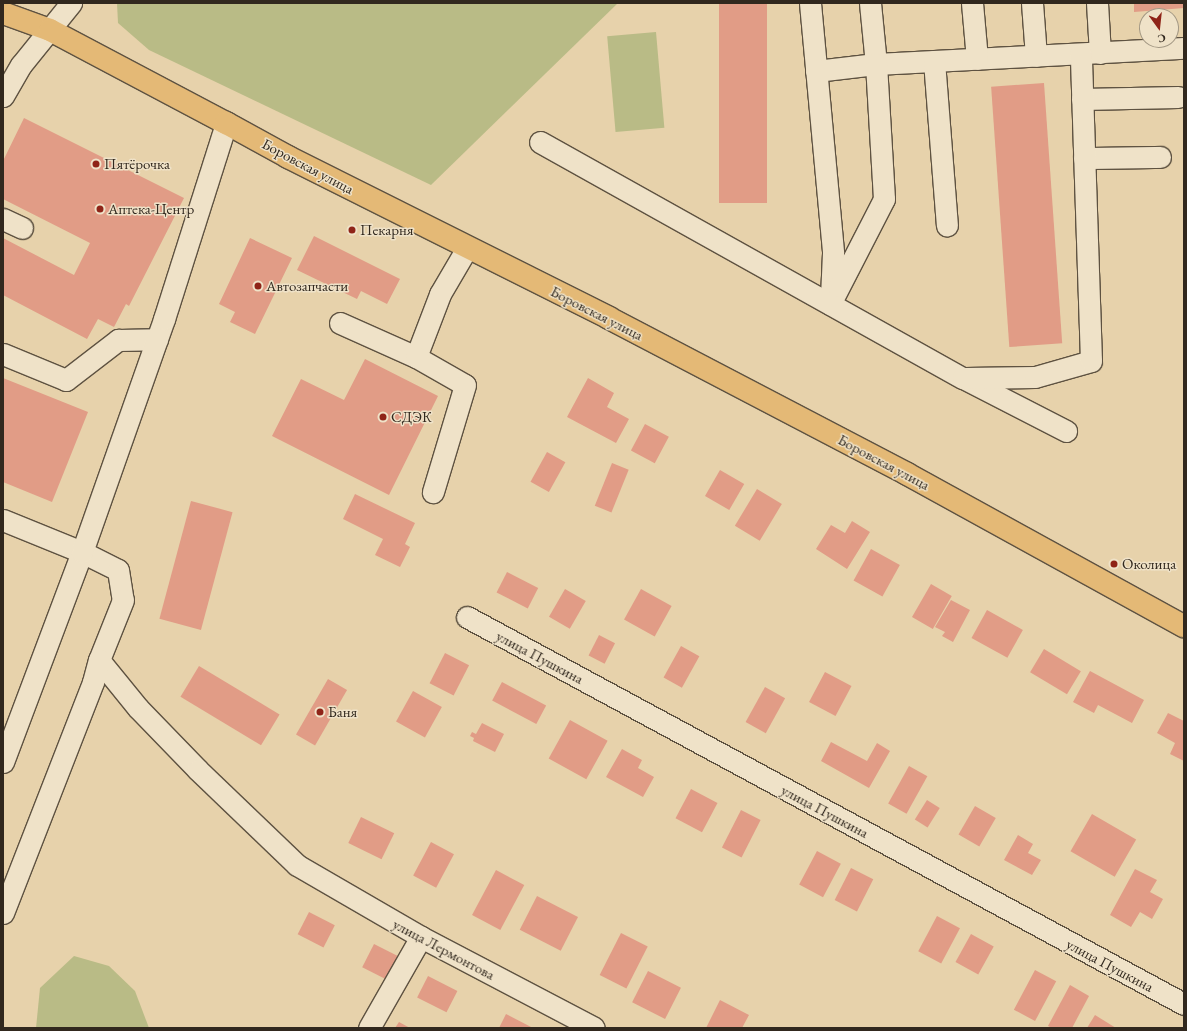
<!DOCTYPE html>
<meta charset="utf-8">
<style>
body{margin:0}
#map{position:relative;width:1187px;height:1031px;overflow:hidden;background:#e7d2ab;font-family:"EB Garamond",serif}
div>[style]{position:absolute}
.green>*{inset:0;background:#b9bb86;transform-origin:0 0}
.building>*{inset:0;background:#e19c86;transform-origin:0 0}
.roads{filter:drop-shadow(1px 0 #5e5241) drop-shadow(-1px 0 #5e5241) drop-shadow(0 1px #5e5241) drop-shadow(0 -1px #5e5241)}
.minor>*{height:21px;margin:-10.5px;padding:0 10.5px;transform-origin:10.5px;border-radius:10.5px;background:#efe2c8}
.major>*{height:22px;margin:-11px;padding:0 11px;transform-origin:11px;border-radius:11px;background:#e4b976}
.dots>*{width:11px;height:11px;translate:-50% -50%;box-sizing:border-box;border:2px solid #efe2c8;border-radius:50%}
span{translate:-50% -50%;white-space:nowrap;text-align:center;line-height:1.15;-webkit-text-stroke:3px #efe2c8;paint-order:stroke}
.poi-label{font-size:15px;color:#31281e}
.left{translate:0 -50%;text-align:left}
.street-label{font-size:15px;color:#31281e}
.frame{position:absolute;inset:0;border:4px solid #31281e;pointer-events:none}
.north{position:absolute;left:1139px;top:8px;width:40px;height:40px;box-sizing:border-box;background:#efe2c8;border:1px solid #a39884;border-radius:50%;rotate:165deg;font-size:11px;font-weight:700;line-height:16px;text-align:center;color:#31281e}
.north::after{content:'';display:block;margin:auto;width:14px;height:18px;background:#8f2418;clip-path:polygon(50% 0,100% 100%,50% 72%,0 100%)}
</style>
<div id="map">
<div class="green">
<div style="clip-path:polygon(117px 3px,618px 3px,431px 185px,149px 50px,118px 23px)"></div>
<div style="left:656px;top:32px;width:96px;height:49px;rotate:85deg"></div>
<div style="clip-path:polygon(74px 956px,109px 966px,135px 991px,149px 1028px,36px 1028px,40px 988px)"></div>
</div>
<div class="building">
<div style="left:719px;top:3px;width:48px;height:200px"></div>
<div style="clip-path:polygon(1134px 3px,1184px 3px,1184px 8px,1134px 12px)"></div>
<div style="left:1044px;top:83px;width:261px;height:53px;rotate:86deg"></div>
<div style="clip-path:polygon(24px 118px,184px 198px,129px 306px,126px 304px,114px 327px,98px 319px,87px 339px,3px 295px,3px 238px,74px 275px,90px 243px,3px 199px,3px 161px)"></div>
<div style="clip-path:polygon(314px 236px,400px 279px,387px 304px,361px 291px,357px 299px,297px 270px)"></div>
<div style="clip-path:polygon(250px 238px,292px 258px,255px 334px,230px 322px,235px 312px,219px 304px)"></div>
<div style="clip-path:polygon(365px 359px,438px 396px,389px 495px,272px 436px,301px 379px,344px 400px)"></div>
<div style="clip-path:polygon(3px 378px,88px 412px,52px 502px,3px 482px)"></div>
<div style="clip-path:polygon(588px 378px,614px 393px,607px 407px,629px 419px,616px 443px,567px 417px)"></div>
<div style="left:645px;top:424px;width:27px;height:30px;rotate:28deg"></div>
<div style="left:547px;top:452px;width:21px;height:34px;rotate:29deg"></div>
<div style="left:612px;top:463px;width:18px;height:46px;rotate:22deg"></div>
<div style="left:720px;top:470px;width:28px;height:30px;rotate:30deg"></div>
<div style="left:757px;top:489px;width:29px;height:43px;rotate:31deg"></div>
<div style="clip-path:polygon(355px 494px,415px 523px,405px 544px,410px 547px,400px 567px,375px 555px,383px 539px,343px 519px)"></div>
<div style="left:191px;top:501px;width:43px;height:122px;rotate:15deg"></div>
<div style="clip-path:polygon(852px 521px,870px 532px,847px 569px,816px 549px,831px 525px,845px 533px)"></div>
<div style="left:871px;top:549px;width:33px;height:36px;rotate:29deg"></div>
<div style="left:507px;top:572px;width:35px;height:23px;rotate:27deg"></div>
<div style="left:931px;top:584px;width:24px;height:38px;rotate:30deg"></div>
<div style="left:565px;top:589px;width:24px;height:32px;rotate:30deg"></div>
<div style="left:641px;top:589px;width:35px;height:35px;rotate:29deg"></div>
<div style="clip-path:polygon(951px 600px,970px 610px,953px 642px,942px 636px,945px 632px,935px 627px)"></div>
<div style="left:987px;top:610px;width:41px;height:32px;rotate:29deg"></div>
<div style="left:599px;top:635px;width:18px;height:23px;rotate:27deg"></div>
<div style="left:681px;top:646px;width:21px;height:36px;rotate:29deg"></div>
<div style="left:1044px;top:649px;width:43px;height:27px;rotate:31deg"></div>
<div style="left:445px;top:653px;width:27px;height:34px;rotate:27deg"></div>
<div style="left:199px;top:666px;width:94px;height:36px;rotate:31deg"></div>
<div style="clip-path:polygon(1090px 671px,1144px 700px,1132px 723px,1098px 705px,1094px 713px,1073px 702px)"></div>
<div style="left:825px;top:672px;width:30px;height:34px;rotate:28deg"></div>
<div style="left:328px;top:679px;width:22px;height:64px;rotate:30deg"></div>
<div style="left:502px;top:682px;width:50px;height:21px;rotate:28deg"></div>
<div style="left:765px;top:687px;width:23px;height:40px;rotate:29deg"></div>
<div style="left:413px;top:691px;width:33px;height:35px;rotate:29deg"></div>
<div style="clip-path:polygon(1168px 713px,1184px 721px,1184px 761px,1170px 754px,1175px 743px,1157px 733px)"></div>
<div style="left:570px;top:720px;width:43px;height:44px;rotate:29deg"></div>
<div style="clip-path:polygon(482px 723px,504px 734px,495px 752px,473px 741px,474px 738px,470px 736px,472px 732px,476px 734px)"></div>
<div style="clip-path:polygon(831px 742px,867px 761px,877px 743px,890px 751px,869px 788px,821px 761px)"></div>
<div style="clip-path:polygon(622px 749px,642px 760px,638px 768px,654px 777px,643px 797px,606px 777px)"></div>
<div style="left:909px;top:766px;width:21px;height:43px;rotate:29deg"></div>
<div style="left:691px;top:789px;width:30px;height:33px;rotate:28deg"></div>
<div style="left:927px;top:800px;width:15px;height:23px;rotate:32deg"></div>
<div style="left:975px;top:806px;width:24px;height:33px;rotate:30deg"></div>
<div style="left:741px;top:810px;width:22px;height:42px;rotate:27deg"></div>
<div style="left:1092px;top:814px;width:51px;height:43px;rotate:30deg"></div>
<div style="left:361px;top:817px;width:37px;height:29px;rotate:26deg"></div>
<div style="clip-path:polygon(1018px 835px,1033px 844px,1028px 853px,1041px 860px,1032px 875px,1004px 860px)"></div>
<div style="left:431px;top:842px;width:26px;height:38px;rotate:28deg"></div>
<div style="left:817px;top:851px;width:27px;height:38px;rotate:28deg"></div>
<div style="left:851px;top:868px;width:25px;height:36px;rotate:27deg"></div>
<div style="clip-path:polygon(1135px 869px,1157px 880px,1150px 892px,1163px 899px,1152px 919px,1140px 912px,1131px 927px,1110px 915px)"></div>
<div style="left:496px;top:870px;width:32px;height:51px;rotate:28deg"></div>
<div style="left:537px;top:896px;width:46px;height:38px;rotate:27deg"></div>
<div style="left:309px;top:912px;width:29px;height:25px;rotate:27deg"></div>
<div style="left:937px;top:916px;width:26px;height:40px;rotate:28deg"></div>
<div style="left:621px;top:933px;width:30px;height:47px;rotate:27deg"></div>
<div style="left:971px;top:934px;width:26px;height:32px;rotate:29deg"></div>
<div style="left:374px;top:944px;width:30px;height:26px;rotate:27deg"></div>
<div style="left:1035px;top:970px;width:24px;height:45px;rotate:28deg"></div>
<div style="left:648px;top:971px;width:37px;height:35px;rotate:27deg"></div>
<div style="left:428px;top:976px;width:33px;height:24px;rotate:27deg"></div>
<div style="clip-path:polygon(1070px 985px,1089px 996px,1072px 1028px,1052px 1028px,1048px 1026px)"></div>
<div style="clip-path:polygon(720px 1000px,749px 1015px,742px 1028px,706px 1028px)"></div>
<div style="clip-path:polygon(506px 1014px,533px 1028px,499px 1028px)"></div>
<div style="clip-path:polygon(1095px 1015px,1116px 1028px,1087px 1028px)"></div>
<div style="clip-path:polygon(399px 1022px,410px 1028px,395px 1028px)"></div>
</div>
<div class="roads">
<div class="minor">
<div style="left:810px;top:3px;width:251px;rotate:84.7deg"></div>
<div style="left:833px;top:253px;width:44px;rotate:92.6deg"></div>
<div style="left:870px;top:3px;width:61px;rotate:84.4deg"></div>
<div style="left:876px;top:64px;width:308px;rotate:-3deg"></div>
<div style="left:972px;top:3px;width:56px;rotate:84.9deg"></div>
<div style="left:1032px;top:3px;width:53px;rotate:85.7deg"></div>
<div style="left:1097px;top:3px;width:50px;rotate:86.6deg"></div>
<div style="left:934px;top:61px;width:165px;rotate:85.5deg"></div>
<div style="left:816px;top:71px;width:60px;rotate:-6.7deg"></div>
<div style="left:876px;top:64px;width:135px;rotate:86.6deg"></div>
<div style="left:884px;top:199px;width:118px;rotate:117.2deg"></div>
<div style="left:3px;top:96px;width:36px;rotate:-60deg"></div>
<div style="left:21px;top:65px;width:80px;rotate:-51.1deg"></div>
<div style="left:1082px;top:99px;width:96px;rotate:-1.2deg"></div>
<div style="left:540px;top:142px;width:484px;rotate:29.2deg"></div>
<div style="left:963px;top:378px;width:116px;rotate:27.2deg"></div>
<div style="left:1084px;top:158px;width:76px;rotate:-0.8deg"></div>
<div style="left:3px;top:219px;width:21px;rotate:25deg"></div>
<div style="left:340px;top:323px;width:83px;rotate:24.1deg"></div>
<div style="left:416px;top:357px;width:67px;rotate:-69.1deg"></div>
<div style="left:440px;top:294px;width:53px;rotate:-59.6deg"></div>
<div style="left:3px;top:354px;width:68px;rotate:22.4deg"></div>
<div style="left:66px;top:380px;width:66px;rotate:-37.6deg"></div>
<div style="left:118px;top:340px;width:39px;rotate:-1deg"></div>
<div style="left:416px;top:357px;width:56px;rotate:29.7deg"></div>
<div style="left:465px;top:385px;width:112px;rotate:106.7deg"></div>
<div style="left:965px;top:378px;width:70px;rotate:-0.8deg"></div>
<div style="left:1035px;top:377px;width:58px;rotate:-15.9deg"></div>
<div style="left:1091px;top:361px;width:307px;rotate:-91.9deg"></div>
<div style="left:3px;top:520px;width:85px;rotate:22.1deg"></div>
<div style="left:82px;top:552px;width:40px;rotate:26.6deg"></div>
<div style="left:118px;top:570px;width:30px;rotate:81deg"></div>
<div style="left:123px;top:600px;width:65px;rotate:111.8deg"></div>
<div style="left:99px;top:660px;width:62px;rotate:50.9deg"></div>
<div style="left:138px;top:708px;width:86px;rotate:45.9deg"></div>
<div style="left:198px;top:770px;width:137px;rotate:43.8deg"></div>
<div style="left:297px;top:865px;width:143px;rotate:30.1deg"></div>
<div style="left:421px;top:937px;width:195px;rotate:27.7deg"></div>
<div style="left:467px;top:617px;width:815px;rotate:28.36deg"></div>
<div style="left:3px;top:762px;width:224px;rotate:-69.4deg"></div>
<div style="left:82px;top:552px;width:247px;rotate:-70.6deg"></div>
<div style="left:164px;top:319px;width:206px;rotate:-72.4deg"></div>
<div style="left:3px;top:913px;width:248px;rotate:-68.7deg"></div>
<div style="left:93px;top:682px;width:23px;rotate:-75deg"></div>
<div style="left:369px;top:1028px;width:105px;rotate:-60.3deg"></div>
</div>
<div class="major">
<div style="left:3px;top:13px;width:50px;rotate:19.9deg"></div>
<div style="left:50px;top:30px;width:199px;rotate:27.9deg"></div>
<div style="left:226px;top:123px;width:71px;rotate:28.7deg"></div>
<div style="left:288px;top:157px;width:359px;rotate:26.6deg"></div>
<div style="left:609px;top:318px;width:336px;rotate:27.6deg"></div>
<div style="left:907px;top:474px;width:316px;rotate:28.8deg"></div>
</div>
</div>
<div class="dots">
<div style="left:96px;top:164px;background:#8f2418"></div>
<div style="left:100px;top:209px;background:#8f2418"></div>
<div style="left:352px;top:230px;background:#8f2418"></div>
<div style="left:258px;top:286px;background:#8f2418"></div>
<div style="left:383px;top:417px;background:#8f2418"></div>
<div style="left:1114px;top:564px;background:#8f2418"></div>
<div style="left:320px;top:712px;background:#8f2418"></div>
</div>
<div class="poi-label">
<span class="left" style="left:104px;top:164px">Пятёрочка</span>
<span class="left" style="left:108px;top:209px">Аптека-Центр</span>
<span class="left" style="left:360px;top:230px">Пекарня</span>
<span class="left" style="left:266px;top:286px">Автозапчасти</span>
<span class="left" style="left:391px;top:417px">СДЭК</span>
<span class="left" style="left:1122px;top:564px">Околица</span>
<span class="left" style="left:328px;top:712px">Баня</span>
</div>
<div class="street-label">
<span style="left:308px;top:166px;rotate:28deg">Боровская улица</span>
<span style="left:597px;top:313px;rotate:27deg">Боровская улица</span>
<span style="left:884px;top:462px;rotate:28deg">Боровская улица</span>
<span style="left:540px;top:657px;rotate:28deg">улица Пушкина</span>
<span style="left:825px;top:811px;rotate:28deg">улица Пушкина</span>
<span style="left:444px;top:949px;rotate:28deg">улица Лермонтова</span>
<span style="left:1110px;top:965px;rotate:28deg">улица Пушкина</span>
</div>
<div class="frame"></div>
<div class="north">С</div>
</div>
